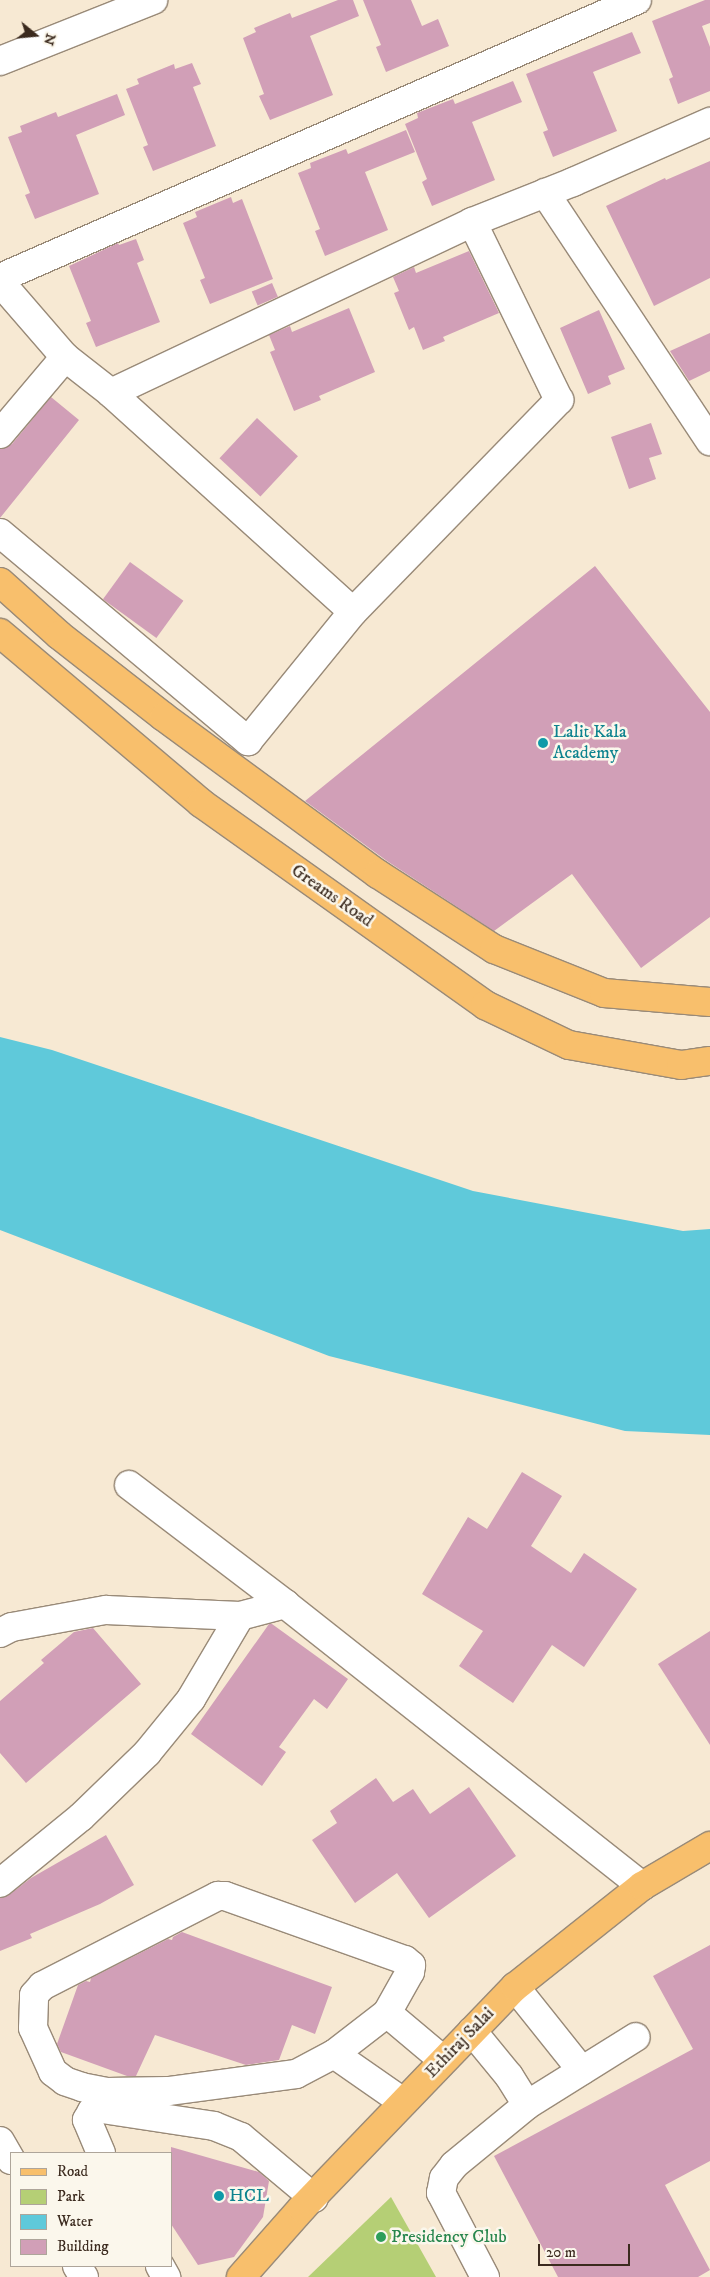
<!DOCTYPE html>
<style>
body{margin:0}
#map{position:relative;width:710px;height:2277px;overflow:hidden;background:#f7e9d3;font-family:"IM FELL DW Pica",serif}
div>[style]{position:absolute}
.green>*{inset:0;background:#b5cf75}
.water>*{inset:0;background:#5fc9da}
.building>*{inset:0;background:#d19fb7;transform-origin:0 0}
.roads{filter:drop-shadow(1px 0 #998a78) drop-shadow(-1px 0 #998a78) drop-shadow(0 1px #998a78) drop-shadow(0 -1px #998a78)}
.minor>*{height:28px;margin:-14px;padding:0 14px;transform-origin:14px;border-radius:14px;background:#fff}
.major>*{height:28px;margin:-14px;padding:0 14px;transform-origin:14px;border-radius:14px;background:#f8bf6c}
.dots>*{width:14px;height:14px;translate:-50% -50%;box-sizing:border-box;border:2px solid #fbf7ec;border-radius:50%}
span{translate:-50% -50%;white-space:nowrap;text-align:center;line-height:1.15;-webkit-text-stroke:5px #fbf7ec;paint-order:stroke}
.culture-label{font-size:18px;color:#0d838f}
.left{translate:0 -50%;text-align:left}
.street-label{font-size:18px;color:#3b2a1e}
.leisure-label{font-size:18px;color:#27864d}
.legend{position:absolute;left:10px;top:2152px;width:162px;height:115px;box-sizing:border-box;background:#fbf7ec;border:1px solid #aea59a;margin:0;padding:6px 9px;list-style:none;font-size:15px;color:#3b2a1e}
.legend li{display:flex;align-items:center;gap:10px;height:25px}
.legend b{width:25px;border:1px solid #aea59a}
.north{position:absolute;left:10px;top:10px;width:50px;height:50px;-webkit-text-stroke:4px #fbf7ec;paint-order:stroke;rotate:107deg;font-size:14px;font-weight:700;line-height:20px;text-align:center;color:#3b2a1e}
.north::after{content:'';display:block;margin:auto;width:18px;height:22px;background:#3b2a1e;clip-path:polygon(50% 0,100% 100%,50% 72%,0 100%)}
.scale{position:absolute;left:538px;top:2244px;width:92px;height:22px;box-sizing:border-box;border:2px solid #3b2a1e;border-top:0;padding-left:6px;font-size:15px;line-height:18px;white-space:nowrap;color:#3b2a1e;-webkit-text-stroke:4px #fbf7ec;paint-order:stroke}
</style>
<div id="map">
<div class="green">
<div style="clip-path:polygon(391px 2197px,436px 2277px,308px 2277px)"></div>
</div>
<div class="water">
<div style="clip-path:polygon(0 1037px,52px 1050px,473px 1191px,683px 1231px,710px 1229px,710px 1435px,625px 1431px,329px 1356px,0 1230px)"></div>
</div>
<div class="building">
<div style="clip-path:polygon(338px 0,353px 0,359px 16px,310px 36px,333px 95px,270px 120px,259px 96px,264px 94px,243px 38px,256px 32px,254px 28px,290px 13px,292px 18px)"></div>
<div style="clip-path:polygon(363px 0,411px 0,422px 26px,438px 19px,449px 46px,386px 72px,376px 47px,381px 45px)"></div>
<div style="clip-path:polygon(705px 0,710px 0,710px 23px,702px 26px,710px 47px,710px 91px,678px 104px,669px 79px,673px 77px,652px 21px)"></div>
<div style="clip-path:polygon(632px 32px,641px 53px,593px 72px,617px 131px,553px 157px,543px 132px,548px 130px,526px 74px)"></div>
<div style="clip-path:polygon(192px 63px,201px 84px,193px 87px,216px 146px,153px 171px,143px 147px,148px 145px,126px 89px,139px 84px,137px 79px,174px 64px,175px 69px)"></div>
<div style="clip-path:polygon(513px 81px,522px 102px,472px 122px,495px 180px,432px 206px,422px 182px,427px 179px,405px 124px,418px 118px,417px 113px,453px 99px,455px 104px)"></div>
<div style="clip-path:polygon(117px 94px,125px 115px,76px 135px,99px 194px,35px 219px,25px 195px,30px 193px,8px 137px,22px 132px,20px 126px,56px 112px,58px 117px)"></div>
<div style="clip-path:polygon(406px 130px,415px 152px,365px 172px,388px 230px,325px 256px,315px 231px,320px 229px,298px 173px,311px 168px,310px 163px,346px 149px,348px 154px)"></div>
<div style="clip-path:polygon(710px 161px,710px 278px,654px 306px,606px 206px,665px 178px,666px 180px)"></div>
<div style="clip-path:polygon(231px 197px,233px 203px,242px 199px,273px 279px,210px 304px,200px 280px,205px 278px,183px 223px,197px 217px,195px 212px)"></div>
<div style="clip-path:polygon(136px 239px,144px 260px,137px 263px,160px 322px,96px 347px,86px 323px,91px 321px,69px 266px,118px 243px,119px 245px)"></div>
<div style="clip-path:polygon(469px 251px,499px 313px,443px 337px,445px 341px,423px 350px,414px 327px,409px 330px,394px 293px,399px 291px,393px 277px,414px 267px,416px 273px)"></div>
<div style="left:272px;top:283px;width:15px;height:22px;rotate:67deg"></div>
<div style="clip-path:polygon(349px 308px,375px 372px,319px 396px,321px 400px,294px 411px,270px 352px,275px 350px,269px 335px,290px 326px,292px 332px)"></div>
<div style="clip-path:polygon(599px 310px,625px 369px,608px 376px,611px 384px,588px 394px,560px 328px)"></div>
<div style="clip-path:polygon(710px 333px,710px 371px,689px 381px,670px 351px)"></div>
<div style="clip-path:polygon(51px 397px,79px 420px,0 518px,0 449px,12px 444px)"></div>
<div style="left:257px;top:418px;width:56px;height:55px;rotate:43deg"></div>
<div style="clip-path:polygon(651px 423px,662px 454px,649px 458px,656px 479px,629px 489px,611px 437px)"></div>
<div style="left:130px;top:562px;width:66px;height:46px;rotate:36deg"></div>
<div style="clip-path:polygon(595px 566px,710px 712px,710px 917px,641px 968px,572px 874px,494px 931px,387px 861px,305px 801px)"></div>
<div style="clip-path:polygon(522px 1472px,562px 1496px,531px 1546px,571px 1573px,584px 1553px,637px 1589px,584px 1667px,552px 1645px,513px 1703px,459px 1666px,483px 1631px,422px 1594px,468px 1517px,487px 1529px)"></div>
<div style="clip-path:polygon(269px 1624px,272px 1624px,348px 1679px,327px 1709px,314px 1699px,279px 1747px,286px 1752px,262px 1786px,191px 1734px)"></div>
<div style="clip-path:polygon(93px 1628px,141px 1684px,26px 1783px,0 1753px,0 1701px,44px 1663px,41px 1660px,74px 1632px)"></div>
<div style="clip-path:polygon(710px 1631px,710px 1745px,658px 1664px)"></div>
<div style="clip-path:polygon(376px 1778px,393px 1802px,413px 1789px,430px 1814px,469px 1787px,516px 1856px,429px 1918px,397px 1873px,355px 1903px,312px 1840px,337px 1823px,330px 1811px)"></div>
<div style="clip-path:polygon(106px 1835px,134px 1885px,100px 1904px,30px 1934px,32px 1938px,0 1951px,0 1898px,9px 1895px,31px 1878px)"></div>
<div style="clip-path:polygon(182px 1932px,332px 1987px,315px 2034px,292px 2025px,279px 2060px,246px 2065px,155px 2035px,136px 2076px,127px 2076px,61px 2052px,57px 2044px,78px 1985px,86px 1981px,90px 1982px,91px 1978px,168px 1939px,172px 1940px,173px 1937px)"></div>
<div style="clip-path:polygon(710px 1945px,710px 2161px,665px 2185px,710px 2270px,698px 2277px,558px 2277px,494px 2156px,693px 2049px,653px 1976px)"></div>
<div style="clip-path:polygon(171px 2147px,259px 2172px,269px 2181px,263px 2217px,234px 2257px,198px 2265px,171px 2224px)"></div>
</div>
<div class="roads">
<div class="minor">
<div style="left:0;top:61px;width:165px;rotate:-21.7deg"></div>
<div style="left:545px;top:193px;width:298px;rotate:56.4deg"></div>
<div style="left:0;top:278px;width:695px;rotate:-23.58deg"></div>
<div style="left:0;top:282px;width:99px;rotate:49.1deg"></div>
<div style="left:65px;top:357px;width:58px;rotate:38deg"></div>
<div style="left:111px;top:393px;width:326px;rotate:42.1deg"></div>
<div style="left:111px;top:393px;width:399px;rotate:-25.3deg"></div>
<div style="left:472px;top:222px;width:109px;rotate:-21.6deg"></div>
<div style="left:573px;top:182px;width:150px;rotate:-23.7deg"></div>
<div style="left:0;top:434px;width:101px;rotate:-49.8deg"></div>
<div style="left:0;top:533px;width:324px;rotate:40deg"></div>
<div style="left:248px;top:741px;width:166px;rotate:-50.9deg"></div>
<div style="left:353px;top:612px;width:296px;rotate:-45.8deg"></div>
<div style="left:559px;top:400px;width:198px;rotate:-116deg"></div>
<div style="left:129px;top:1485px;width:196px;rotate:37.3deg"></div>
<div style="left:285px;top:1604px;width:455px;rotate:38.3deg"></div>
<div style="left:0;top:1633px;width:13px;rotate:-27deg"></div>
<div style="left:12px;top:1627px;width:96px;rotate:-10.3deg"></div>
<div style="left:106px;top:1610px;width:134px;rotate:2.6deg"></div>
<div style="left:240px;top:1616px;width:47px;rotate:-14.9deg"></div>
<div style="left:0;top:1883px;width:104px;rotate:-39.2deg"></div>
<div style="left:81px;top:1817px;width:92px;rotate:-44.1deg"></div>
<div style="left:147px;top:1753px;width:70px;rotate:-50.8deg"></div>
<div style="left:191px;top:1699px;width:96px;rotate:-59.4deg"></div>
<div style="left:218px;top:1896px;width:7px"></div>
<div style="left:225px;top:1896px;width:191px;rotate:19.6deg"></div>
<div style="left:405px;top:1960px;width:8px;rotate:40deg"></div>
<div style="left:411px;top:1965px;width:7px;rotate:98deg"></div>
<div style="left:410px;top:1972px;width:47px;rotate:119.3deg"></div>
<div style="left:387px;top:2013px;width:67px;rotate:142.3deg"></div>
<div style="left:334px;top:2054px;width:43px;rotate:152.2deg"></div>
<div style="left:296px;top:2074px;width:129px;rotate:172.4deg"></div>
<div style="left:168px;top:2091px;width:61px;rotate:179.1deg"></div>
<div style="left:107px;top:2092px;width:25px;rotate:-169deg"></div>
<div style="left:82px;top:2087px;width:18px;rotate:-161deg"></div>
<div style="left:65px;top:2081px;width:15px;rotate:-143deg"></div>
<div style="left:53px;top:2072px;width:48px;rotate:-114.4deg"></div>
<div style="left:33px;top:2028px;width:33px;rotate:-88deg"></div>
<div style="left:34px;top:1995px;width:12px;rotate:-48deg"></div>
<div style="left:42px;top:1986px;width:198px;rotate:-27.1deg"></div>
<div style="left:515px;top:1987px;width:107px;rotate:51.4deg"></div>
<div style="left:387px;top:2013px;width:73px;rotate:40deg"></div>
<div style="left:472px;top:2031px;width:58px;rotate:50.6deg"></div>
<div style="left:509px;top:2076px;width:34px;rotate:58deg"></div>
<div style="left:334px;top:2054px;width:84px;rotate:34.8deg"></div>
<div style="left:0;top:2141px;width:22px;rotate:60deg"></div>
<div style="left:101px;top:2153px;width:36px;rotate:-113deg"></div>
<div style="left:87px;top:2120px;width:10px;rotate:-61deg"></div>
<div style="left:92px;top:2111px;width:10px;rotate:-11deg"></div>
<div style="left:102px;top:2109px;width:113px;rotate:8.6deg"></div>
<div style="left:214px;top:2126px;width:29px;rotate:22deg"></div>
<div style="left:241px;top:2137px;width:95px;rotate:39.9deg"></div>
<div style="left:77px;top:2266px;width:13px;rotate:58deg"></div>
<div style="left:160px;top:2266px;width:13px;rotate:61deg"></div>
<div style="left:485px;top:2277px;width:95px;rotate:-117.6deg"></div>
<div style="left:441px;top:2193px;width:15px;rotate:-79deg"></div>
<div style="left:444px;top:2178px;width:16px;rotate:-52deg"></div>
<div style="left:454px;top:2165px;width:94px;rotate:-39.4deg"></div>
<div style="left:527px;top:2105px;width:128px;rotate:-32deg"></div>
</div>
<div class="major">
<div style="left:0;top:582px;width:79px;rotate:41.9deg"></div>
<div style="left:59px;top:635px;width:133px;rotate:38deg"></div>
<div style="left:164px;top:717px;width:265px;rotate:36.3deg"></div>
<div style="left:378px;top:874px;width:138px;rotate:32.9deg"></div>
<div style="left:494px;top:949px;width:118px;rotate:21.8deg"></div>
<div style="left:604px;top:993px;width:106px;rotate:4.9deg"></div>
<div style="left:0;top:633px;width:263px;rotate:40.2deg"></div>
<div style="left:201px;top:803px;width:349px;rotate:35.4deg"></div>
<div style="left:485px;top:1005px;width:93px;rotate:25.5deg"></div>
<div style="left:569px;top:1045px;width:114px;rotate:10.1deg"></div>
<div style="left:681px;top:1065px;width:29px;rotate:-8deg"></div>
<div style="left:241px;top:2277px;width:92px;rotate:-48.5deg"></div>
<div style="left:302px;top:2208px;width:307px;rotate:-46.1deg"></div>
<div style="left:515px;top:1987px;width:162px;rotate:-38.5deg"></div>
<div style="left:642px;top:1886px;width:79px;rotate:-30.5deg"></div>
</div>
</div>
<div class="dots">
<div style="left:543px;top:743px;background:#0f9aa8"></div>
<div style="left:219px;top:2196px;background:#0f9aa8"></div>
<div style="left:381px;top:2237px;background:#2e9e5b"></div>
</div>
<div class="culture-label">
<span class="left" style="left:553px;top:743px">Lalit Kala<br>Academy</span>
<span class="left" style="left:229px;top:2196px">HCL</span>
</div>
<div class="street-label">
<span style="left:332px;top:896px;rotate:35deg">Greams Road</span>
<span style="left:460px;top:2043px;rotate:-46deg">Ethiraj Salai</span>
</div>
<div class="leisure-label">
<span class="left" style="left:391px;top:2237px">Presidency Club</span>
</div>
<ul class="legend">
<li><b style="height:6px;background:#f8bf6c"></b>Road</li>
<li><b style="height:14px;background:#b5cf75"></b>Park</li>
<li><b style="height:14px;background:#5fc9da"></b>Water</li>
<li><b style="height:14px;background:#d19fb7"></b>Building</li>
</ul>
<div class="north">N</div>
<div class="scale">20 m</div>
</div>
